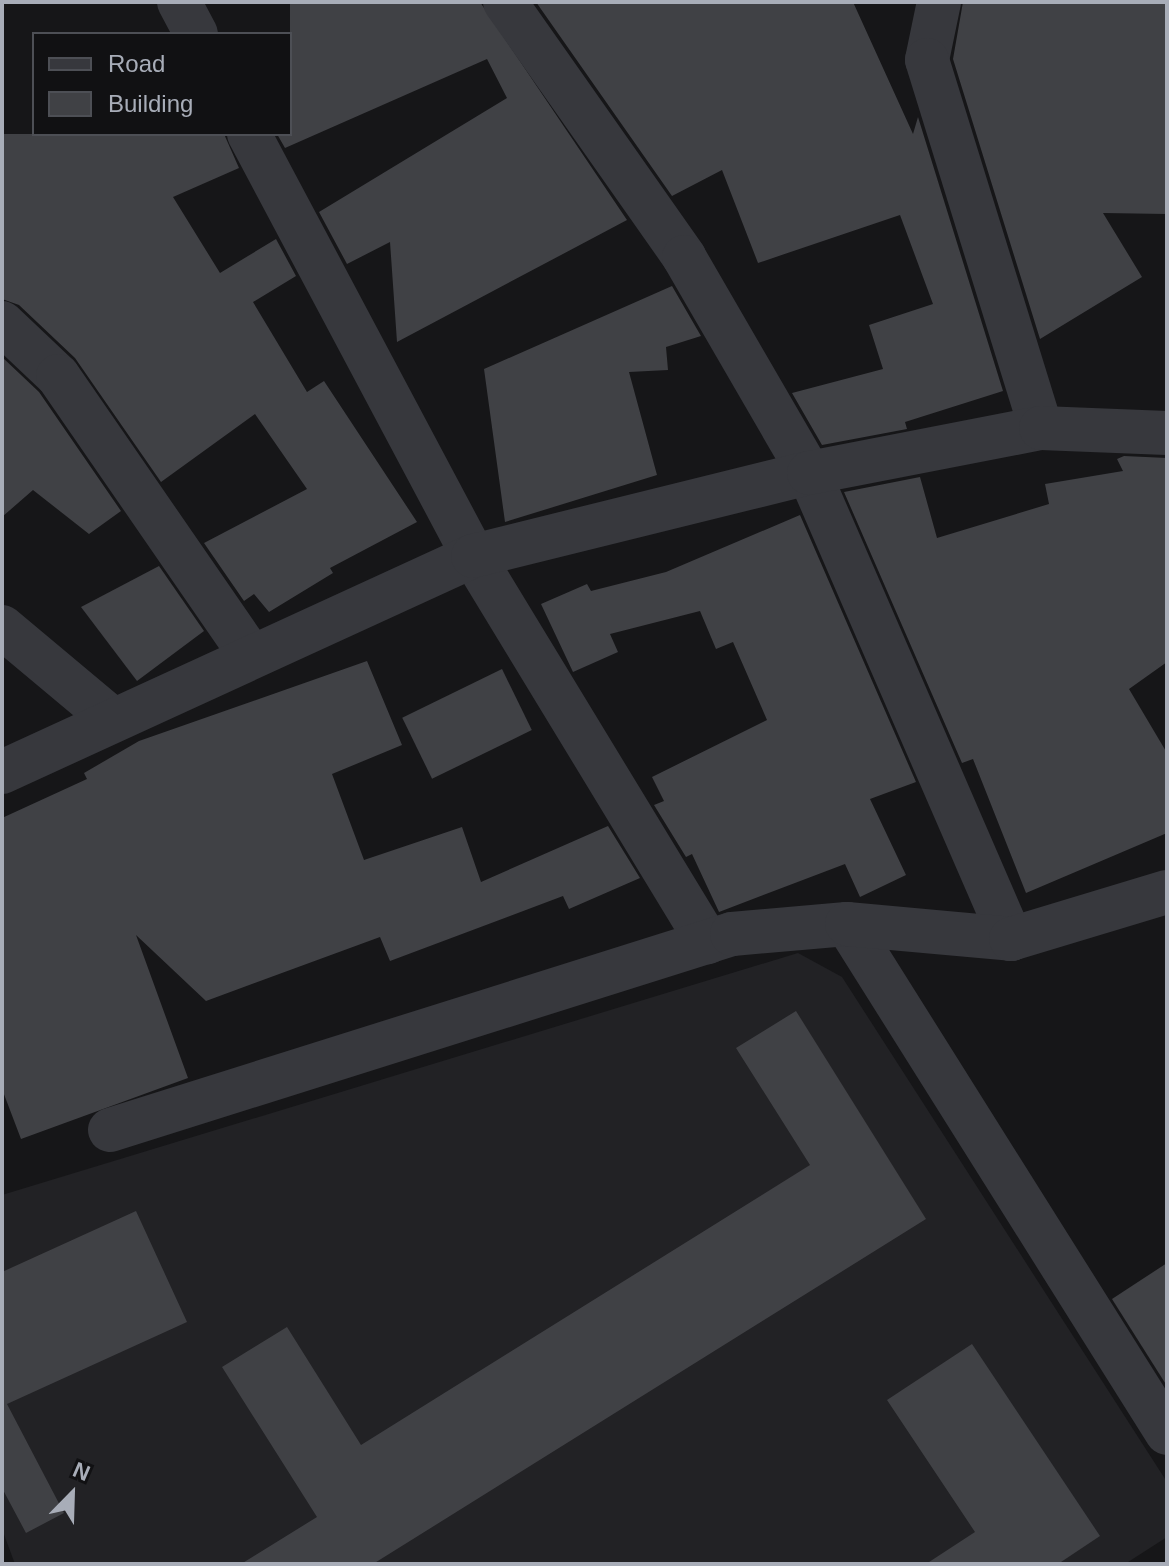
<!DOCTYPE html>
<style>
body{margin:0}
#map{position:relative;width:1169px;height:1566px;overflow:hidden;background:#161618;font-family:Arial,sans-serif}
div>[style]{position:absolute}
.built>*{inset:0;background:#222225}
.building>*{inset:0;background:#404145;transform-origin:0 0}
.minor>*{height:44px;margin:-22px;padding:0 22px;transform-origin:22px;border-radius:22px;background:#37383d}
span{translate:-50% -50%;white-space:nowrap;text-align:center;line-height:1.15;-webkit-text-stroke:6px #111113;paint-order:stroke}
.frame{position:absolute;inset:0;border:4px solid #a8adb8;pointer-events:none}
.legend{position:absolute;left:32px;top:32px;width:260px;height:104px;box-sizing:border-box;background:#111113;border:2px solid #4d4f55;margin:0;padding:10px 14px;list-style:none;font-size:24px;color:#a8adb8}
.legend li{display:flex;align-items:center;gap:16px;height:40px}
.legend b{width:40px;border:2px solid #4d4f55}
.north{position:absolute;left:32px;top:1454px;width:80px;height:80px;-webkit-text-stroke:6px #111113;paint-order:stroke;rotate:23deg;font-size:22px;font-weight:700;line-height:32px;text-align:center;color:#a8adb8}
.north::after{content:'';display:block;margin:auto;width:28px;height:36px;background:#a8adb8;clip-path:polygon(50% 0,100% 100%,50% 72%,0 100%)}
</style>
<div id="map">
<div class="built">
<div style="clip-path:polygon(798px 953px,842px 977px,1167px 1482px,1167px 1537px,1125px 1564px,15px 1564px,2px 1529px,2px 1195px)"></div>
</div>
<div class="building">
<div style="clip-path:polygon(290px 2px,480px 2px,627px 220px,397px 342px,390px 242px,347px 264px,319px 212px,507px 98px,487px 59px,285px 148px,277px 134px,290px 134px)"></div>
<div style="clip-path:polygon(536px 2px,853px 2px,913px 134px,918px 117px,1003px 391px,905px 422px,907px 429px,822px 445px,792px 393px,883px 369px,869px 325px,933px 304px,900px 215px,758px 263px,722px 170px,672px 196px)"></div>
<div style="clip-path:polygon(963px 2px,1167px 2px,1167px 214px,1103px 213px,1142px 277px,1040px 339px,953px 59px)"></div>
<div style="clip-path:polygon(2px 134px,224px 134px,239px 168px,173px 197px,220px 273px,276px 239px,296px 276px,253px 302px,307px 392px,324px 381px,417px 522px,330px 568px,333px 573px,269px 612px,254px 594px,244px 601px,204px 543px,307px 489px,255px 414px,161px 482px,75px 358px,19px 305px,2px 299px)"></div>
<div style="clip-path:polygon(672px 286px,701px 336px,666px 347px,668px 370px,629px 372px,657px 475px,505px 522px,484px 369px)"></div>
<div style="clip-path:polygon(2px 357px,39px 392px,121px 511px,89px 534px,33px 490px,2px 517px)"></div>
<div style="clip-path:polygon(1124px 456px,1167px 458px,1167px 662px,1129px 689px,1167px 753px,1167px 833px,1026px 893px,973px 759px,962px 763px,844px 492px,920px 477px,937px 538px,1049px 504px,1045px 484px,1123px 471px,1117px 459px)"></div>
<div style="clip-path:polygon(800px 515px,916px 782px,870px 799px,906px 875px,860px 897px,845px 864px,719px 912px,692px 854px,686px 857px,654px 805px,664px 801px,652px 777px,767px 720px,733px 642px,716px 649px,700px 611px,610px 634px,618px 652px,573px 672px,541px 604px,587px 584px,591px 591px,666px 572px)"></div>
<div style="clip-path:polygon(159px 566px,204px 631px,137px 681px,81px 607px)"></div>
<div style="clip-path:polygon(367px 661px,402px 745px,332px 774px,364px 860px,462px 827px,481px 882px,608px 826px,640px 878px,569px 909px,563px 896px,390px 961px,380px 937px,206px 1001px,136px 935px,188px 1078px,21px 1139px,2px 1089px,2px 818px,87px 779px,84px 773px,139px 741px)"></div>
<div style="left:502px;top:669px;width:68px;height:111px;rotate:64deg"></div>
<div style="clip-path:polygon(796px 1011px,926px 1219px,373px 1564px,241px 1564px,317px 1517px,222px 1367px,287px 1327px,361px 1445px,810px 1165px,736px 1048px)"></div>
<div style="clip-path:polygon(136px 1211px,187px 1322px,7px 1404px,64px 1513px,26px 1533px,2px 1488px,2px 1272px)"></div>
<div style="clip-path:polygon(1167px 1263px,1167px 1386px,1112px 1299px)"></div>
<div style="clip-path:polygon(972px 1344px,1100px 1536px,1058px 1564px,926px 1564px,975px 1532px,887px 1400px)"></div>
</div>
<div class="minor">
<div style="left:179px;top:2px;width:36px;rotate:62deg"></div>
<div style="left:505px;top:2px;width:312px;rotate:54.9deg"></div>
<div style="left:684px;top:257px;width:250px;rotate:59.9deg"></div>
<div style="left:809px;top:473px;width:508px;rotate:66.56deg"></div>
<div style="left:939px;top:2px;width:59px;rotate:101.7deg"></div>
<div style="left:927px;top:60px;width:385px;rotate:72.8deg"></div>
<div style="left:249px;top:134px;width:478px;rotate:62deg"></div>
<div style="left:473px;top:556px;width:452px;rotate:58.7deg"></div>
<div style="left:2px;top:323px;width:77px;rotate:43.4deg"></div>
<div style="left:58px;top:376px;width:338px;rotate:55.4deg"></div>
<div style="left:2px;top:627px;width:142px;rotate:39.9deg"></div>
<div style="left:2px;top:772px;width:518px;rotate:-24.64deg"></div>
<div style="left:473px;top:556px;width:346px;rotate:-13.9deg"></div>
<div style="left:809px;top:473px;width:236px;rotate:-11deg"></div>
<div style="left:1041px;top:428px;width:126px;rotate:2.3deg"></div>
<div style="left:847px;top:924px;width:601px;rotate:57.84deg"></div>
<div style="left:110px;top:1130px;width:652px;rotate:-17.49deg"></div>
<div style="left:732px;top:934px;width:115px;rotate:-5deg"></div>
<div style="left:847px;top:924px;width:165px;rotate:5.2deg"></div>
<div style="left:1011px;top:939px;width:163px;rotate:-16.8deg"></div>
</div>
<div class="frame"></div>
<ul class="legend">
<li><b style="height:10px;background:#37383d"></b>Road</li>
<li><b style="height:22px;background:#404145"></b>Building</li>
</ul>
<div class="north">N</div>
</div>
